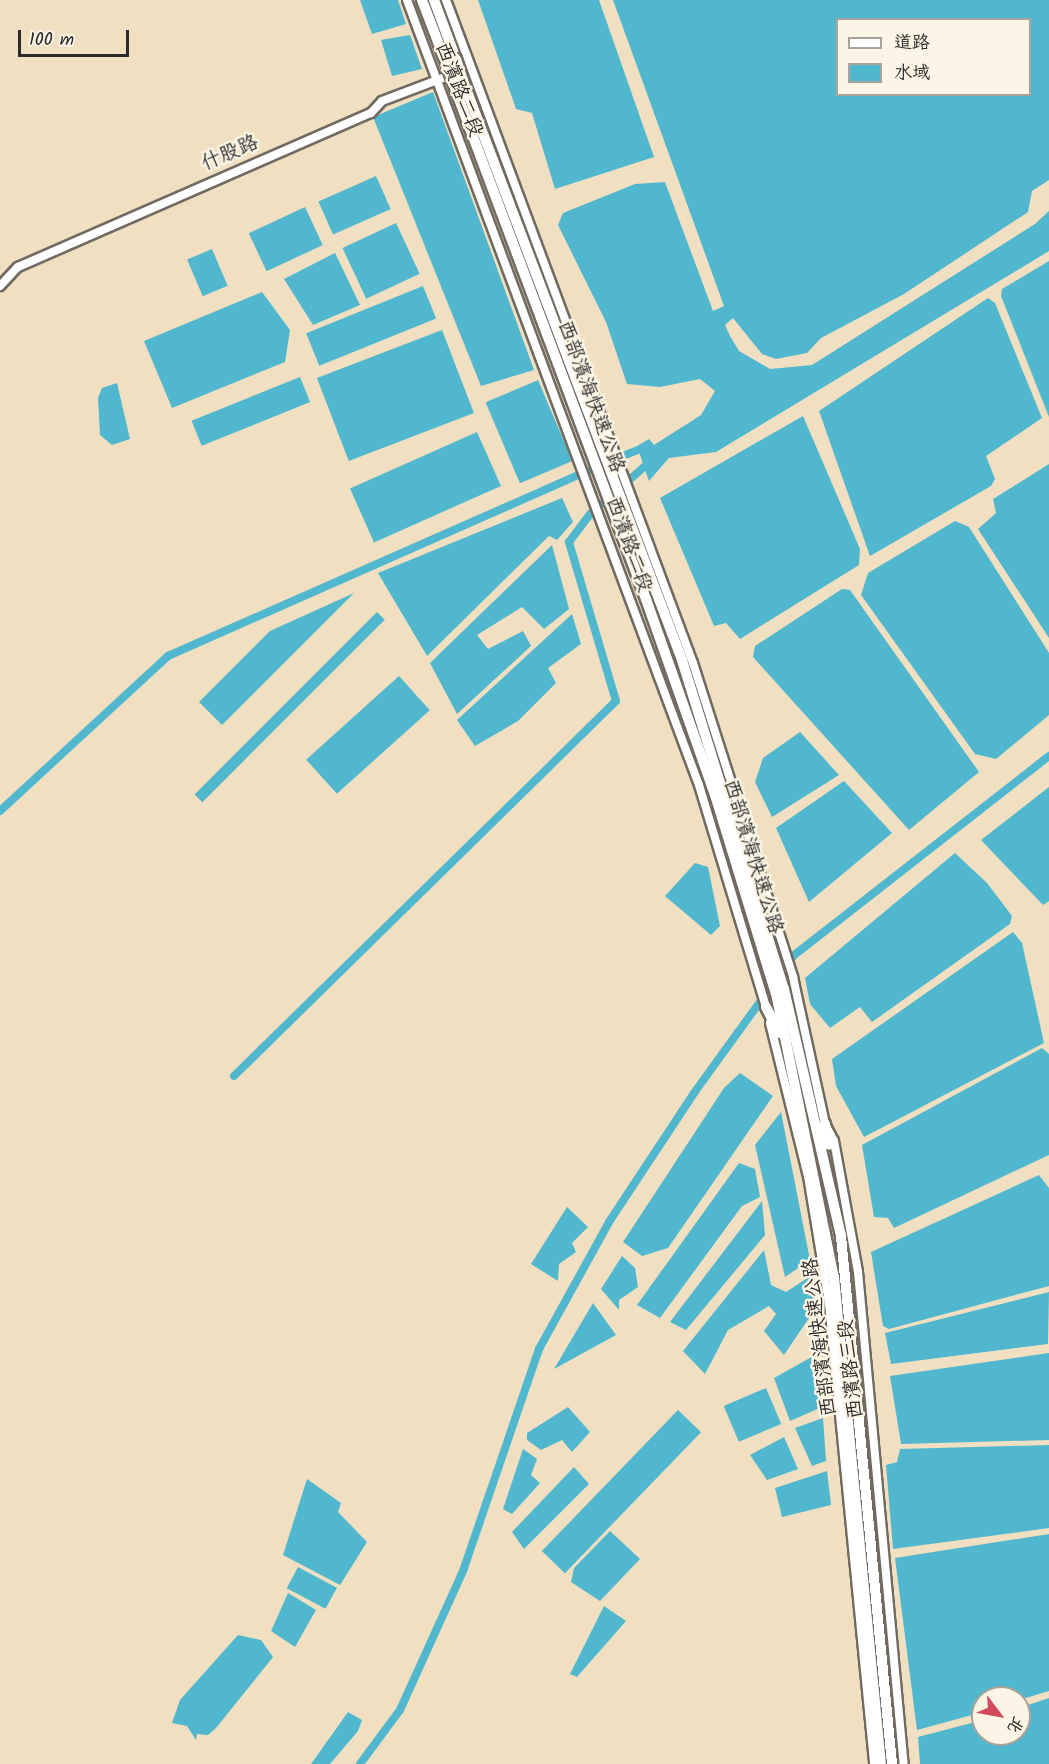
<!DOCTYPE html>
<meta charset="utf-8">
<style>
body{margin:0}
#map{position:relative;width:1049px;height:1764px;overflow:hidden;background:#f0e0c1;font-family:Kalam,"LXGW WenKai TC",sans-serif}
div>[style]{position:absolute}
.water>*{inset:0;background:#50b7ce;transform-origin:0 0}
.pier>*{inset:0;background:#f0e0c1}
.canal>*{height:8px;margin:-4px;padding:0 4px;transform-origin:4px;border-radius:4px;background:#50b7ce}
.roads{filter:drop-shadow(2px 0 #706a60) drop-shadow(-2px 0 #706a60) drop-shadow(0 2px #706a60) drop-shadow(0 -2px #706a60)}
.secondary>*{height:8px;margin:-4px;padding:0 4px;transform-origin:4px;border-radius:4px;background:#fff}
.highway>*{height:10px;margin:-5px;padding:0 5px;transform-origin:5px;border-radius:5px;background:#fff}
.bridges{filter:drop-shadow(2px 0 #706a60) drop-shadow(-2px 0 #706a60) drop-shadow(0 2px #706a60) drop-shadow(0 -2px #706a60)}
.highway-bridge>*{height:10px;margin:-5px;padding:0 5px;transform-origin:5px;border-radius:5px;background:#fff}
span{translate:-50% -50%;white-space:nowrap;text-align:center;line-height:1.15;-webkit-text-stroke:5px #fcf5e5;paint-order:stroke}
.street-label{font-size:20px;color:#2b2b2b}
.legend{position:absolute;left:836px;top:18px;width:195px;height:78px;box-sizing:border-box;background:#fcf5e5;border:2px solid #a8a49b;margin:0;padding:8px 10px;list-style:none;font-size:18px;color:#2b2b2b}
.legend li{display:flex;align-items:center;gap:12px;height:30px}
.legend b{width:30px;border:2px solid #a8a49b}
.north{position:absolute;left:971px;top:1686px;width:60px;height:60px;box-sizing:border-box;background:#fcf5e5;border:2px solid #a8a49b;border-radius:50%;rotate:122deg;font-size:16px;font-weight:700;line-height:24px;text-align:center;color:#2b2b2b}
.north::after{content:'';display:block;margin:auto;width:21px;height:27px;background:#d1495b;clip-path:polygon(50% 0,100% 100%,50% 72%,0 100%)}
.scale{position:absolute;left:18px;top:30px;width:111px;height:27px;box-sizing:border-box;border:3px solid #2b2b2b;border-top:0;padding-left:8px;font-size:18px;line-height:21px;white-space:nowrap;color:#2b2b2b;-webkit-text-stroke:4px #fcf5e5;paint-order:stroke}
</style>
<div id="map">
<div class="water">
<div style="clip-path:polygon(360px 0,398px 0,406px 24px,372px 34px)"></div>
<div style="clip-path:polygon(478px 0,599px 0,654px 157px,555px 189px,532px 113px,516px 109px)"></div>
<div style="clip-path:polygon(evenodd,613px 0,1049px 0,1049px 251px,716px 452px,669px 458px,649px 481px,637px 446px,649px 439px,654px 445px,701px 415px,715px 391px,700px 379px,660px 387px,627px 384px,606px 322px,558px 225px,563px 213px,635px 184px,665px 182px,713px 311px,724px 306px,613px 0,838px 20px,1030px 20px,1030px 94px,838px 94px,838px 20px)"></div>
<div style="clip-path:polygon(410px 35px,422px 69px,392px 76px,381px 40px)"></div>
<div style="clip-path:polygon(433px 92px,534px 370px,481px 386px,373px 117px)"></div>
<div style="left:376px;top:176px;width:36px;height:63px;rotate:66deg"></div>
<div style="left:305px;top:207px;width:42px;height:62px;rotate:65deg"></div>
<div style="left:396px;top:223px;width:56px;height:59px;rotate:65deg"></div>
<div style="left:212px;top:249px;width:40px;height:27px;rotate:67deg"></div>
<div style="clip-path:polygon(335px 253px,360px 305px,313px 325px,284px 279px)"></div>
<div style="clip-path:polygon(1049px 261px,1049px 417px,1001px 296px,1002px 289px)"></div>
<div style="left:423px;top:286px;width:35px;height:126px;rotate:68deg"></div>
<div style="clip-path:polygon(262px 292px,290px 330px,285px 362px,172px 408px,144px 341px)"></div>
<div style="clip-path:polygon(988px 298px,995px 303px,1042px 418px,986px 456px,995px 479px,991px 486px,870px 556px,819px 411px)"></div>
<div style="left:442px;top:330px;width:89px;height:134px;rotate:69deg"></div>
<div style="left:300px;top:377px;width:27px;height:117px;rotate:68deg"></div>
<div style="left:538px;top:380px;width:88px;height:57px;rotate:67deg"></div>
<div style="clip-path:polygon(117px 383px,130px 439px,112px 445px,100px 435px,98px 398px,102px 388px)"></div>
<div style="clip-path:polygon(803px 416px,860px 549px,859px 565px,740px 639px,726px 623px,714px 626px,660px 498px)"></div>
<div style="left:477px;top:432px;width:59px;height:139px;rotate:66deg"></div>
<div style="clip-path:polygon(1049px 464px,1049px 638px,978px 529px,996px 513px,993px 499px)"></div>
<div style="clip-path:polygon(562px 498px,573px 522px,557px 540px,549px 536px,427px 656px,378px 573px)"></div>
<div style="clip-path:polygon(955px 521px,969px 527px,1049px 653px,1049px 715px,996px 759px,975px 754px,861px 595px,868px 573px)"></div>
<div style="clip-path:polygon(552px 545px,569px 609px,544px 629px,522px 607px,477px 635px,488px 649px,523px 631px,531px 646px,457px 714px,430px 663px)"></div>
<div style="clip-path:polygon(842px 589px,850px 590px,979px 772px,909px 830px,753px 657px,755px 646px)"></div>
<div style="clip-path:polygon(354px 593px,222px 725px,199px 702px,270px 631px)"></div>
<div style="left:377px;top:612px;width:11px;height:258px;rotate:45deg"></div>
<div style="clip-path:polygon(572px 614px,581px 644px,548px 668px,556px 683px,518px 721px,475px 746px,457px 720px)"></div>
<div style="left:399px;top:676px;width:46px;height:125px;rotate:48deg"></div>
<div style="clip-path:polygon(800px 732px,839px 775px,772px 817px,755px 782px,763px 758px)"></div>
<div style="clip-path:polygon(844px 781px,892px 833px,809px 902px,776px 828px)"></div>
<div style="clip-path:polygon(1049px 787px,1049px 901px,1043px 905px,981px 840px)"></div>
<div style="clip-path:polygon(955px 853px,987px 883px,1012px 916px,1010px 924px,872px 1022px,860px 1007px,830px 1028px,810px 1004px,805px 978px)"></div>
<div style="clip-path:polygon(695px 863px,708px 867px,720px 926px,711px 935px,665px 896px)"></div>
<div style="clip-path:polygon(1013px 932px,1022px 943px,1044px 1043px,864px 1137px,836px 1086px,832px 1059px)"></div>
<div style="clip-path:polygon(1042px 1048px,1049px 1054px,1049px 1155px,894px 1228px,888px 1218px,874px 1217px,862px 1145px)"></div>
<div style="clip-path:polygon(740px 1073px,773px 1096px,668px 1248px,642px 1256px,623px 1242px,724px 1088px)"></div>
<div style="clip-path:polygon(781px 1112px,810px 1260px,785px 1277px,755px 1145px)"></div>
<div style="clip-path:polygon(739px 1163px,755px 1169px,760px 1197px,742px 1206px,660px 1318px,637px 1305px)"></div>
<div style="clip-path:polygon(1039px 1175px,1049px 1188px,1049px 1286px,889px 1329px,883px 1326px,871px 1252px)"></div>
<div style="clip-path:polygon(762px 1201px,765px 1235px,686px 1330px,670px 1322px)"></div>
<div style="clip-path:polygon(567px 1207px,588px 1227px,572px 1243px,576px 1252px,559px 1264px,558px 1281px,531px 1264px)"></div>
<div style="clip-path:polygon(764px 1250px,771px 1285px,786px 1292px,812px 1275px,817px 1306px,784px 1355px,764px 1331px,776px 1314px,769px 1306px,728px 1330px,705px 1374px,683px 1351px)"></div>
<div style="clip-path:polygon(622px 1256px,635px 1268px,638px 1287px,619px 1300px,619px 1310px,601px 1289px)"></div>
<div style="clip-path:polygon(1049px 1292px,1048px 1344px,891px 1364px,885px 1333px)"></div>
<div style="clip-path:polygon(593px 1303px,616px 1335px,554px 1369px)"></div>
<div style="clip-path:polygon(1049px 1353px,1049px 1440px,901px 1444px,890px 1376px)"></div>
<div style="clip-path:polygon(817px 1354px,822px 1407px,790px 1421px,774px 1378px)"></div>
<div style="left:766px;top:1388px;width:39px;height:46px;rotate:67deg"></div>
<div style="clip-path:polygon(568px 1407px,590px 1432px,572px 1452px,562px 1440px,541px 1450px,527px 1440px,527px 1433px)"></div>
<div style="left:678px;top:1410px;width:32px;height:196px;rotate:44deg"></div>
<div style="clip-path:polygon(823px 1418px,826px 1461px,812px 1466px,795px 1428px)"></div>
<div style="clip-path:polygon(784px 1437px,798px 1469px,767px 1480px,750px 1455px)"></div>
<div style="clip-path:polygon(1049px 1445px,1049px 1528px,893px 1549px,886px 1465px,897px 1462px,900px 1449px)"></div>
<div style="clip-path:polygon(523px 1449px,537px 1459px,531px 1475px,540px 1483px,512px 1514px,503px 1509px)"></div>
<div style="clip-path:polygon(574px 1467px,589px 1484px,524px 1549px,512px 1532px)"></div>
<div style="clip-path:polygon(827px 1471px,831px 1505px,782px 1517px,775px 1488px)"></div>
<div style="clip-path:polygon(307px 1479px,341px 1503px,338px 1512px,367px 1542px,340px 1585px,283px 1555px)"></div>
<div style="clip-path:polygon(610px 1531px,640px 1559px,600px 1601px,571px 1582px,574px 1568px)"></div>
<div style="clip-path:polygon(1049px 1534px,1049px 1691px,1019px 1700px,983px 1698px,983px 1712px,917px 1730px,895px 1558px)"></div>
<div style="left:298px;top:1567px;width:44px;height:24px;rotate:28deg"></div>
<div style="clip-path:polygon(288px 1593px,316px 1610px,295px 1647px,271px 1631px)"></div>
<div style="clip-path:polygon(604px 1606px,626px 1621px,577px 1677px,570px 1674px)"></div>
<div style="clip-path:polygon(238px 1635px,261px 1640px,273px 1657px,216px 1728px,208px 1735px,197px 1734px,196px 1740px,187px 1726px,172px 1723px,180px 1700px)"></div>
<div style="clip-path:polygon(1049px 1698px,1049px 1764px,920px 1764px,918px 1737px,983px 1720px,983px 1734px,1019px 1734px,1019px 1708px)"></div>
<div style="clip-path:polygon(348px 1712px,362px 1720px,358px 1731px,330px 1764px,311px 1764px)"></div>
</div>
<div class="pier">
<div style="clip-path:polygon(1049px 180px,1049px 211px,1035px 224px,812px 365px,770px 369px,739px 351px,730px 336px,725px 325px,733px 318px,762px 354px,776px 359px,807px 353px,821px 338px,904px 294px,1028px 212px,1032px 191px)"></div>
</div>
<div class="canal">
<div style="left:613px;top:460px;width:27px;rotate:-22deg"></div>
<div style="left:0;top:811px;width:229px;rotate:-42.7deg"></div>
<div style="left:168px;top:656px;width:471px;rotate:-23.8deg"></div>
<div style="left:234px;top:1076px;width:535px;rotate:-44.47deg"></div>
<div style="left:616px;top:701px;width:166px;rotate:-106.5deg"></div>
<div style="left:569px;top:542px;width:35px;rotate:-53deg"></div>
<div style="left:590px;top:514px;width:72px;rotate:-41deg"></div>
<div style="left:360px;top:1764px;width:67px;rotate:-53.5deg"></div>
<div style="left:400px;top:1710px;width:153px;rotate:-65.6deg"></div>
<div style="left:463px;top:1571px;width:235px;rotate:-71.1deg"></div>
<div style="left:539px;top:1349px;width:145px;rotate:-61.1deg"></div>
<div style="left:609px;top:1222px;width:154px;rotate:-56.6deg"></div>
<div style="left:694px;top:1093px;width:169px;rotate:-54.1deg"></div>
<div style="left:793px;top:956px;width:325px;rotate:-38deg"></div>
</div>
<div class="roads">
<div class="secondary">
<div style="left:407px;top:0;width:838px;rotate:69.6deg"></div>
<div style="left:699px;top:785px;width:235px;rotate:73.2deg"></div>
<div style="left:446px;top:0;width:708px;rotate:69.57deg"></div>
<div style="left:693px;top:663px;width:330px;rotate:72.3deg"></div>
<div style="left:793px;top:977px;width:150px;rotate:77.7deg"></div>
<div style="left:825px;top:1124px;width:19px;rotate:62deg"></div>
<div style="left:834px;top:1141px;width:133px;rotate:79.6deg"></div>
<div style="left:858px;top:1272px;width:494px;rotate:84.7deg"></div>
<div style="left:0;top:286px;width:26px;rotate:-47deg"></div>
<div style="left:18px;top:267px;width:385px;rotate:-23.6deg"></div>
<div style="left:371px;top:113px;width:16px;rotate:-47deg"></div>
<div style="left:382px;top:101px;width:79px;rotate:-20.7deg"></div>
<div style="left:770px;top:1023px;width:158px;rotate:76.1deg"></div>
<div style="left:808px;top:1176px;width:129px;rotate:80.6deg"></div>
<div style="left:829px;top:1303px;width:463px;rotate:84.4deg"></div>
</div>
<div class="highway">
<div style="left:422px;top:0;width:67px;rotate:69.1deg"></div>
<div style="left:434px;top:0;width:63px;rotate:69.6deg"></div>
<div style="left:465px;top:86px;width:614px;rotate:69.29deg"></div>
<div style="left:682px;top:660px;width:344px;rotate:72.8deg"></div>
<div style="left:784px;top:989px;width:253px;rotate:77deg"></div>
<div style="left:841px;top:1236px;width:530px;rotate:84.48deg"></div>
<div style="left:456px;top:91px;width:542px;rotate:69.49deg"></div>
<div style="left:646px;top:599px;width:211px;rotate:70.6deg"></div>
<div style="left:716px;top:798px;width:209px;rotate:73deg"></div>
<div style="left:777px;top:998px;width:285px;rotate:78.5deg"></div>
<div style="left:834px;top:1277px;width:489px;rotate:84.5deg"></div>
<div style="left:766px;top:1007px;width:29px;rotate:63deg"></div>
<div style="left:825px;top:1124px;width:21px;rotate:79deg"></div>
</div>
</div>
<div class="bridges">
<div class="highway-bridge">
<div style="left:456px;top:59px;width:28px;rotate:72deg"></div>
<div style="left:446px;top:63px;width:30px;rotate:70deg"></div>
</div>
</div>
<div class="street-label">
<span style="left:458px;top:90px;rotate:69deg">西濱路二段</span>
<span style="left:230px;top:154px;rotate:-23deg">什股路</span>
<span style="left:590px;top:397px;rotate:70deg">西部濱海快速公路</span>
<span style="left:628px;top:545px;rotate:70deg">西濱路二段</span>
<span style="left:752px;top:857px;rotate:73deg">西部濱海快速公路</span>
<span style="left:821px;top:1337px;rotate:-97deg">西部濱海快速公路</span>
<span style="left:852px;top:1369px;rotate:-96deg">西濱路三段</span>
</div>
<ul class="legend">
<li><b style="height:8px;background:#fff"></b>道路</li>
<li><b style="height:16px;background:#50b7ce"></b>水域</li>
</ul>
<div class="north">北</div>
<div class="scale">100 m</div>
</div>
